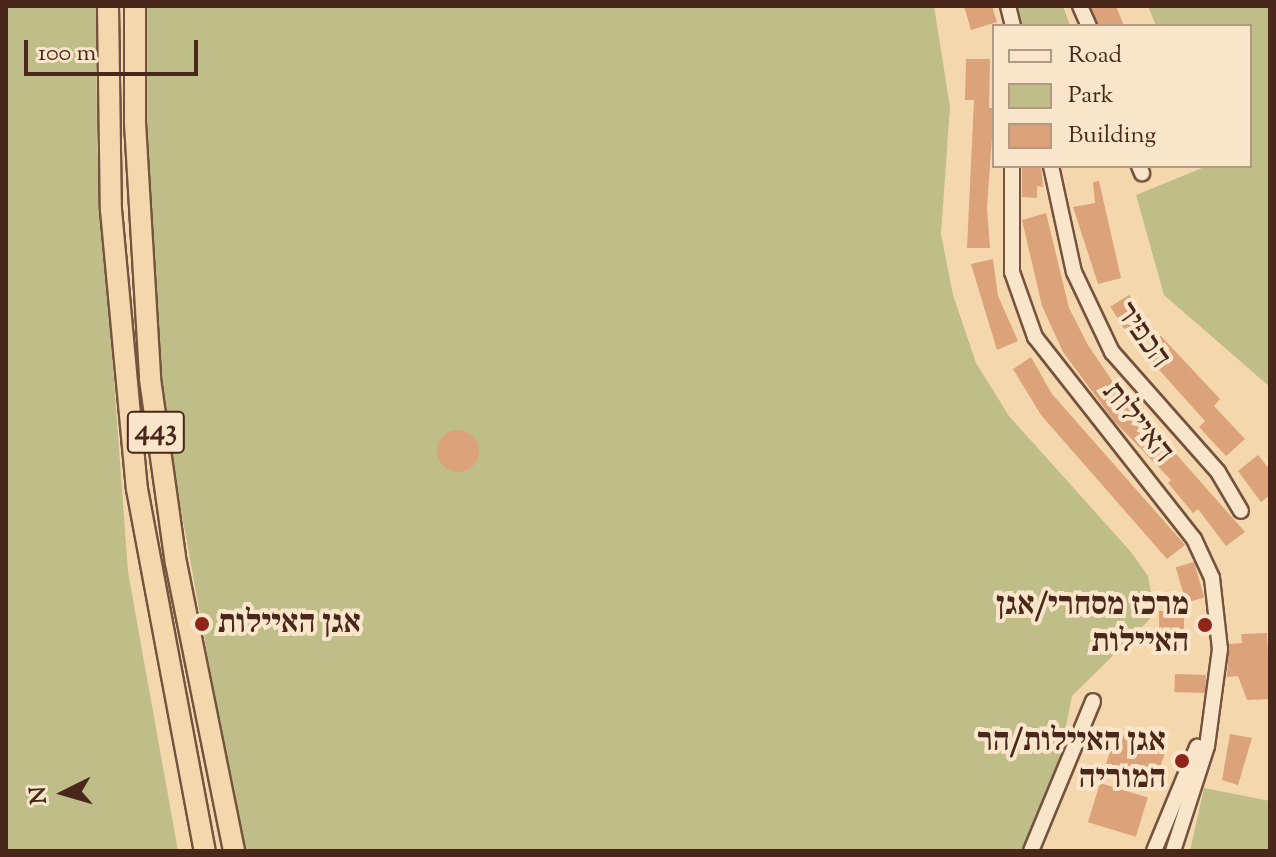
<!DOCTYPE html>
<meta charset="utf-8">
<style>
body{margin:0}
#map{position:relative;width:1276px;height:857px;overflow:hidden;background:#f5d7ae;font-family:"Sorts Mill Goudy","Frank Ruhl Libre",serif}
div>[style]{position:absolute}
.green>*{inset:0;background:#bfbd88}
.building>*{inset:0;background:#dca279;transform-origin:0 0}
.round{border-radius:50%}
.roads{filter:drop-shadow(2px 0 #74533f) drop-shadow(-2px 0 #74533f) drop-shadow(0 2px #74533f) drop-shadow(0 -2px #74533f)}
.minor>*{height:14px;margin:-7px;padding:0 7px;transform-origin:7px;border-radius:7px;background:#f8e5ca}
.highway>*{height:20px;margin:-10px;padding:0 10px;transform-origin:10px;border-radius:10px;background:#f5d7ae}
.dots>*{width:22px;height:22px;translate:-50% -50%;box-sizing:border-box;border:4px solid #f8e5ca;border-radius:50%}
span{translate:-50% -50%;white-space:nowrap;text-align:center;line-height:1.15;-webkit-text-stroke:8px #f8e5ca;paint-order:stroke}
.shield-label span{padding:2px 6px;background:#f8e5ca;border:2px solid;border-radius:6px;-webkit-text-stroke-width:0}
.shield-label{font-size:30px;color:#49271a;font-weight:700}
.street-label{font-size:32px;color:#49271a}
.poi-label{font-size:32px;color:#49271a;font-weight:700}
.right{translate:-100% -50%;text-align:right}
.left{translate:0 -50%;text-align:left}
.frame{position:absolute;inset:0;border:8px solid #49271a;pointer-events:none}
.legend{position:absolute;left:992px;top:24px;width:260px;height:144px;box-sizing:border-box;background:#f8e5ca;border:2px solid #b29984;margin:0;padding:10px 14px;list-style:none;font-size:24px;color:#49271a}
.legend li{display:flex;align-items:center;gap:16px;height:40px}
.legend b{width:40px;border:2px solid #b29984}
.north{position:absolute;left:24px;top:753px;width:80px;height:80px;-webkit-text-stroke:6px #f8e5ca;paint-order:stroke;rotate:265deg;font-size:22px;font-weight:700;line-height:32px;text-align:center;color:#49271a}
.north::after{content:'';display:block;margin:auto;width:28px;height:36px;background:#49271a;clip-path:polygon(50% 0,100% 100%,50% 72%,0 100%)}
.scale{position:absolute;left:24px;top:40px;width:174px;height:36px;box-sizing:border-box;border:4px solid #49271a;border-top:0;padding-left:10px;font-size:24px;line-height:28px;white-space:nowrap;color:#49271a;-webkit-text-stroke:6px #f8e5ca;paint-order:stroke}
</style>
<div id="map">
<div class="green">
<div style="clip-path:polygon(6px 6px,96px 6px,97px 144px,128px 572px,178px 851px,6px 851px)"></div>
<div style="clip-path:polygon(146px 6px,934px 6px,950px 107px,941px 234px,953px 295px,976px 363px,1009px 416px,1131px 552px,1148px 576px,1155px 614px,1072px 696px,1041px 851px,243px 851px,174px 471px,142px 244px)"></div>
<div style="clip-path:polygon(1016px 6px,1063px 6px,1070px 26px,1021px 26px)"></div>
<div style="clip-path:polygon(1148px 6px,1270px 6px,1270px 387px,1164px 295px,1136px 195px,1207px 166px,1250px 166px,1250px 26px,1156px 26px)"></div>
<div style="clip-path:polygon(1204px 788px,1270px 801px,1270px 851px,1190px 851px)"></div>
</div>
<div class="building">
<div style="clip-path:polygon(964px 6px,992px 6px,997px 22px,971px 30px)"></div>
<div style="clip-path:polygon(1091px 6px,1116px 6px,1124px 26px,1099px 26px)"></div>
<div style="clip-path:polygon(966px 59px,990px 59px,989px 108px,994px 108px,987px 208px,990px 248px,967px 248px,974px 100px,965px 100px)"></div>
<div style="clip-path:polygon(1022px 166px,1041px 166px,1043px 187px,1037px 186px,1037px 198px,1022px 197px)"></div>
<div style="clip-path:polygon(1099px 181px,1121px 278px,1098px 284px,1073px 207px,1095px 203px,1093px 182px)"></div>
<div style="clip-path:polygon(1046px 213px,1069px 308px,1088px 345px,1115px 385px,1245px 532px,1226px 546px,1198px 509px,1193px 513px,1168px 483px,1171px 480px,1114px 421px,1063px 352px,1042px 306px,1022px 220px)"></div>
<div style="clip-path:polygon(993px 259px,998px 296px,1018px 341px,997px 350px,971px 264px)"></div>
<div style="left:1129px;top:295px;width:38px;height:22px;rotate:58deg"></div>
<div style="clip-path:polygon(1160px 335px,1220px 399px,1214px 406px,1245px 439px,1226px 456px,1199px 427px,1205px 421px,1143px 352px)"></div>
<div style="clip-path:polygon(1031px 357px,1052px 394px,1185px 545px,1167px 559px,1041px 415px,1013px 369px)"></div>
<div class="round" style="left:437px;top:430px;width:42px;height:42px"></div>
<div style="clip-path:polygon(1258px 455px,1270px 470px,1270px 495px,1261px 502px,1238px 471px)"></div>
<div style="left:1194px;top:562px;width:37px;height:19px;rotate:74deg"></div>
<div style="left:1159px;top:611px;width:25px;height:42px"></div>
<div style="clip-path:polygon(1267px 633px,1270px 699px,1247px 700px,1238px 676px,1227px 677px,1229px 644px,1242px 643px,1241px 634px)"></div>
<div style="left:1175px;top:674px;width:31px;height:18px;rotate:2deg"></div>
<div style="left:1117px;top:733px;width:52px;height:36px;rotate:20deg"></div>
<div style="clip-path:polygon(1230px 734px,1252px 738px,1238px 785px,1222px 780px)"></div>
<div style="left:1100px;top:783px;width:50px;height:41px;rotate:17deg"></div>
</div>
<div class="roads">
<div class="minor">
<div style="left:1008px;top:6px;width:21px;rotate:76deg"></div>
<div style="left:1080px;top:6px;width:22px;rotate:66deg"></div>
<div style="left:1012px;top:166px;width:106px;rotate:90deg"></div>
<div style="left:1012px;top:272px;width:69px;rotate:70.5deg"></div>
<div style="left:1035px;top:337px;width:257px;rotate:51.8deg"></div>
<div style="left:1194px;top:539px;width:43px;rotate:65.2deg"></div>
<div style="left:1212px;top:578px;width:71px;rotate:83.6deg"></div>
<div style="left:1220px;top:649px;width:98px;rotate:97.6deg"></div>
<div style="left:1207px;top:746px;width:110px;rotate:107.9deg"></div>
<div style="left:1051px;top:166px;width:108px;rotate:77.8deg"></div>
<div style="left:1074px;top:272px;width:89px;rotate:64.6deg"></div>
<div style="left:1112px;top:352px;width:160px;rotate:48.5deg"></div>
<div style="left:1218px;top:472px;width:45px;rotate:59.5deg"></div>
<div style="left:1139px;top:166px;width:8px;rotate:67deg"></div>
<div style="left:1031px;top:851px;width:162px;rotate:-67.5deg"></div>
<div style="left:1154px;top:851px;width:113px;rotate:-67.5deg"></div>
</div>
<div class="highway">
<div style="left:108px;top:6px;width:204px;rotate:89.2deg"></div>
<div style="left:111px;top:210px;width:280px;rotate:84.7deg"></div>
<div style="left:137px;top:489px;width:368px;rotate:79.4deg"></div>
<div style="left:135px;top:6px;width:117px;rotate:90deg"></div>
<div style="left:135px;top:123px;width:256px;rotate:86.6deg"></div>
<div style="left:150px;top:379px;width:186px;rotate:82deg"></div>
<div style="left:176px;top:563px;width:294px;rotate:78.6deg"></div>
</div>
</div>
<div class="dots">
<div style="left:202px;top:624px;background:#8f2418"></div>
<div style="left:1205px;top:625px;background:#8f2418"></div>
<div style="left:1182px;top:761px;background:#8f2418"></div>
</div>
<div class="shield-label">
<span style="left:156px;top:432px">443</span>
</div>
<div class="street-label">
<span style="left:1142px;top:336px;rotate:55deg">הכפיר</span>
<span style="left:1137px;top:423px;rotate:51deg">האיילות</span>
</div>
<div class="poi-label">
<span class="right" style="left:1189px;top:625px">מרכז מסחרי/אגן<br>האיילות</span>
<span class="left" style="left:218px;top:624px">אגן האיילות</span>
<span class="right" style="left:1166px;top:761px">אגן האיילות/הר<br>המוריה</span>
</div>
<div class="frame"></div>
<ul class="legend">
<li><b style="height:10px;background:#f8e5ca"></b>Road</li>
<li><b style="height:22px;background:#bfbd88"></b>Park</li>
<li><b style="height:22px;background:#dca279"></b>Building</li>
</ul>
<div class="north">N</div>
<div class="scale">100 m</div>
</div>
